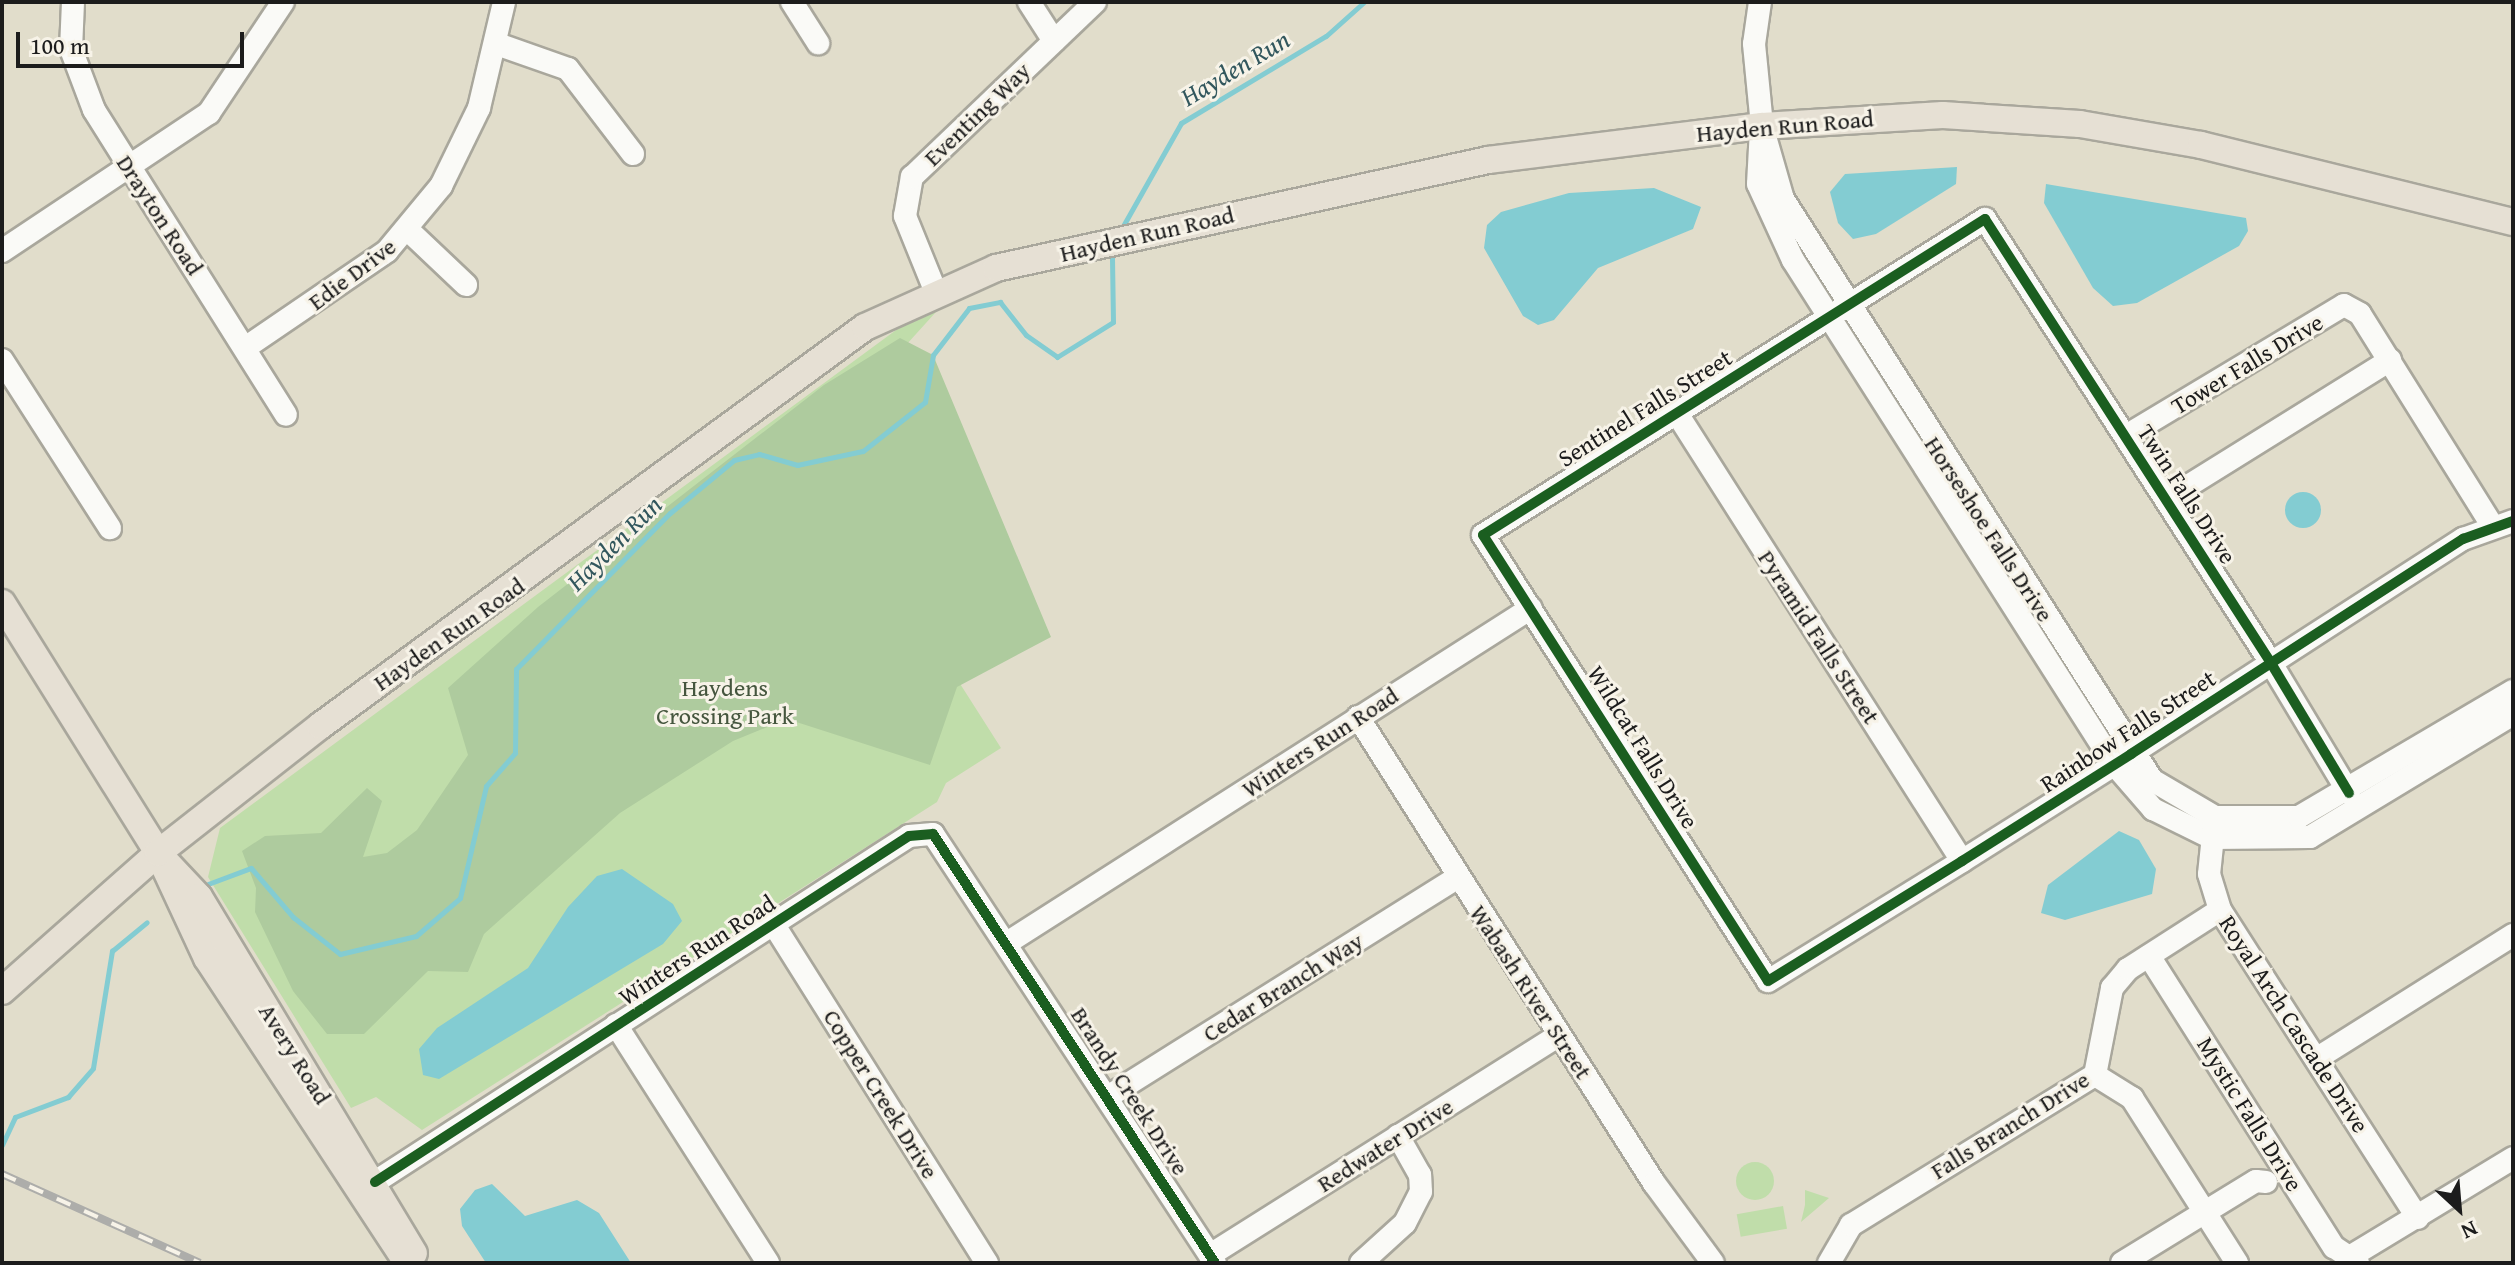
<!DOCTYPE html>
<style>
body{margin:0}
#map{position:relative;width:2515px;height:1265px;overflow:hidden;background:#e1ddcb;font-family:"Gentium Book Plus",serif}
div>[style]{position:absolute}
.green>*{inset:0;background:#c0ddaa;transform-origin:0 0}
.round{border-radius:50%}
.forest>*{inset:0;background:#aecb9e}
.water>*{inset:0;background:#83ccd2}
.stream>*{height:5px;margin:-2.5px;padding:0 2.5px;transform-origin:2.5px;border-radius:2.5px;background:#83ccd2}
.roads{filter:drop-shadow(2px 0 #a9a79c) drop-shadow(-2px 0 #a9a79c) drop-shadow(0 2px #a9a79c) drop-shadow(0 -2px #a9a79c)}
.minor>*{height:22px;margin:-11px;padding:0 11px;transform-origin:11px;border-radius:11px;background:#fafaf7}
.major>*{height:26px;margin:-13px;padding:0 13px;transform-origin:13px;border-radius:13px;background:#e6e0d4}
.rail>*{height:8px;margin-top:-4px;transform-origin:0;background:repeating-linear-gradient(90deg,#f7f3e8 0 15px,#adadaa 0 30px);box-sizing:border-box;border-block:2px solid #adadaa}
.cycleway>*{height:10px;margin:-5px;padding:0 5px;transform-origin:5px;border-radius:5px;background:#1b5e20}
span{translate:-50% -50%;white-space:nowrap;text-align:center;line-height:1.15;-webkit-text-stroke:6px #f7f3e8;paint-order:stroke}
.street-label{font-size:24px;color:#1c1c1c}
.park-label{font-size:24px;color:#45563e}
.water-label{font-size:26px;color:#32575d;font-style:italic}
.frame{position:absolute;inset:0;border:4px solid #1c1c1c;pointer-events:none}
.north{position:absolute;left:2419px;top:1169px;width:80px;height:80px;-webkit-text-stroke:6px #f7f3e8;paint-order:stroke;rotate:154deg;font-size:22px;font-weight:700;line-height:32px;text-align:center;color:#1c1c1c}
.north::after{content:'';display:block;margin:auto;width:28px;height:36px;background:#1c1c1c;clip-path:polygon(50% 0,100% 100%,50% 72%,0 100%)}
.scale{position:absolute;left:16px;top:32px;width:228px;height:36px;box-sizing:border-box;border:4px solid #1c1c1c;border-top:0;padding-left:10px;font-size:24px;line-height:28px;white-space:nowrap;color:#1c1c1c;-webkit-text-stroke:6px #f7f3e8;paint-order:stroke}
</style>
<div id="map">
<div class="green">
<div style="clip-path:polygon(945px 302px,811px 450px,1001px 748px,946px 783px,937px 802px,422px 1130px,376px 1097px,351px 1108px,208px 877px,220px 828px,930px 305px)"></div>
<div style="clip-path:polygon(1898px 398px,1981px 529px,1980px 532px,1894px 402px)"></div>
<div style="clip-path:polygon(1982px 535px,2067px 665px,2067px 669px,1981px 538px)"></div>
<div class="round" style="left:1736px;top:1162px;width:38px;height:38px"></div>
<div style="clip-path:polygon(1805px 1190px,1829px 1198px,1801px 1222px,1805px 1205px)"></div>
<div style="left:1783px;top:1206px;width:23px;height:47px;rotate:80deg"></div>
</div>
<div class="forest">
<div style="clip-path:polygon(900px 338px,933px 355px,1051px 637px,957px 687px,930px 765px,787px 719px,733px 741px,620px 813px,484px 934px,468px 972px,428px 971px,364px 1034px,327px 1034px,293px 991px,255px 912px,256px 888px,242px 851px,265px 836px,321px 833px,367px 788px,382px 801px,363px 857px,387px 853px,417px 830px,468px 755px,448px 688px,538px 607px,824px 385px)"></div>
</div>
<div class="water">
<div style="clip-path:polygon(1957px 167px,1956px 184px,1876px 234px,1853px 239px,1838px 223px,1830px 192px,1845px 174px)"></div>
<div style="clip-path:polygon(2046px 184px,2246px 218px,2248px 231px,2239px 246px,2137px 303px,2113px 306px,2093px 288px,2044px 203px)"></div>
<div style="clip-path:polygon(1654px 188px,1701px 207px,1693px 229px,1598px 268px,1554px 320px,1538px 325px,1523px 316px,1484px 248px,1487px 225px,1501px 212px,1569px 193px)"></div>
<div class="round" style="left:2285px;top:492px;width:36px;height:36px"></div>
<div style="clip-path:polygon(2119px 831px,2139px 840px,2156px 869px,2152px 894px,2065px 920px,2041px 913px,2048px 885px)"></div>
<div style="clip-path:polygon(622px 869px,673px 904px,682px 921px,663px 944px,439px 1079px,423px 1075px,419px 1049px,437px 1028px,528px 968px,568px 907px,597px 876px)"></div>
<div style="clip-path:polygon(492px 1184px,525px 1216px,577px 1200px,599px 1213px,631px 1263px,486px 1263px,462px 1226px,460px 1209px,475px 1190px)"></div>
</div>
<div class="stream">
<div style="left:1123px;top:226px;width:118px;rotate:-60.6deg"></div>
<div style="left:1181px;top:123px;width:169px;rotate:-31deg"></div>
<div style="left:1326px;top:36px;width:51px;rotate:-41.8deg"></div>
<div style="left:208px;top:884px;width:46px;rotate:-20.4deg"></div>
<div style="left:251px;top:868px;width:65px;rotate:49.4deg"></div>
<div style="left:293px;top:917px;width:60px;rotate:38.2deg"></div>
<div style="left:340px;top:954px;width:78px;rotate:-13.3deg"></div>
<div style="left:416px;top:936px;width:58px;rotate:-40.8deg"></div>
<div style="left:460px;top:898px;width:115px;rotate:-76.9deg"></div>
<div style="left:486px;top:786px;width:44px;rotate:-48.7deg"></div>
<div style="left:515px;top:753px;width:84px;rotate:-89.3deg"></div>
<div style="left:516px;top:669px;width:219px;rotate:-45.4deg"></div>
<div style="left:670px;top:513px;width:83px;rotate:-39.6deg"></div>
<div style="left:734px;top:460px;width:26px;rotate:-13deg"></div>
<div style="left:759px;top:454px;width:40px;rotate:16deg"></div>
<div style="left:797px;top:465px;width:67px;rotate:-12deg"></div>
<div style="left:863px;top:451px;width:79px;rotate:-38.3deg"></div>
<div style="left:925px;top:402px;width:48px;rotate:-80.3deg"></div>
<div style="left:933px;top:355px;width:59px;rotate:-52.5deg"></div>
<div style="left:969px;top:308px;width:32px;rotate:-11deg"></div>
<div style="left:1000px;top:302px;width:42px;rotate:51.8deg"></div>
<div style="left:1026px;top:335px;width:38px;rotate:35deg"></div>
<div style="left:1057px;top:357px;width:66px;rotate:-32deg"></div>
<div style="left:1113px;top:322px;width:67px;rotate:-90.9deg"></div>
<div style="left:2px;top:1145px;width:31px;rotate:-65deg"></div>
<div style="left:15px;top:1117px;width:57px;rotate:-20.7deg"></div>
<div style="left:68px;top:1097px;width:38px;rotate:-49deg"></div>
<div style="left:93px;top:1068px;width:119px;rotate:-80.8deg"></div>
<div style="left:112px;top:951px;width:45px;rotate:-39.6deg"></div>
</div>
<div class="roads">
<div class="minor">
<div style="left:73px;top:2px;width:47px;rotate:92.4deg"></div>
<div style="left:71px;top:49px;width:65px;rotate:69.3deg"></div>
<div style="left:94px;top:110px;width:360px;rotate:57.8deg"></div>
<div style="left:792px;top:2px;width:49px;rotate:57.6deg"></div>
<div style="left:1029px;top:2px;width:46px;rotate:57.3deg"></div>
<div style="left:1760px;top:2px;width:42px;rotate:98.1deg"></div>
<div style="left:1754px;top:44px;width:82px;rotate:84.4deg"></div>
<div style="left:1762px;top:126px;width:76px;rotate:74deg"></div>
<div style="left:1783px;top:199px;width:688px;rotate:57.58deg"></div>
<div style="left:2152px;top:780px;width:73px;rotate:30.4deg"></div>
<div style="left:2215px;top:817px;width:84px"></div>
<div style="left:2299px;top:817px;width:248px;rotate:-30.5deg"></div>
<div style="left:497px;top:44px;width:75px;rotate:19.4deg"></div>
<div style="left:568px;top:69px;width:107px;rotate:52.6deg"></div>
<div style="left:1761px;top:129px;width:55px;rotate:93.1deg"></div>
<div style="left:1758px;top:184px;width:84px;rotate:65.3deg"></div>
<div style="left:1793px;top:260px;width:598px;rotate:57.51deg"></div>
<div style="left:2114px;top:764px;width:60px;rotate:49.1deg"></div>
<div style="left:2153px;top:809px;width:66px;rotate:26.2deg"></div>
<div style="left:2212px;top:838px;width:98px;rotate:-0.6deg"></div>
<div style="left:2310px;top:837px;width:237px;rotate:-31.2deg"></div>
<div style="left:408px;top:230px;width:80px;rotate:43.5deg"></div>
<div style="left:2px;top:251px;width:249px;rotate:-33.7deg"></div>
<div style="left:209px;top:113px;width:133px;rotate:-56.3deg"></div>
<div style="left:935px;top:290px;width:80px;rotate:-112.1deg"></div>
<div style="left:905px;top:216px;width:40px;rotate:-80deg"></div>
<div style="left:912px;top:177px;width:253px;rotate:-43.7deg"></div>
<div style="left:245px;top:348px;width:172px;rotate:-34.3deg"></div>
<div style="left:387px;top:251px;width:85px;rotate:-50.3deg"></div>
<div style="left:441px;top:186px;width:87px;rotate:-64deg"></div>
<div style="left:479px;top:108px;width:109px;rotate:-76.7deg"></div>
<div style="left:2px;top:360px;width:200px;rotate:57.3deg"></div>
<div style="left:1676px;top:412px;width:532px;rotate:57.5deg"></div>
<div style="left:2126px;top:436px;width:254px;rotate:-31deg"></div>
<div style="left:2344px;top:305px;width:18px;rotate:29deg"></div>
<div style="left:2360px;top:314px;width:249px;rotate:58deg"></div>
<div style="left:2167px;top:499px;width:263px;rotate:-31.9deg"></div>
<div style="left:1358px;top:717px;width:552px;rotate:57.58deg"></div>
<div style="left:1654px;top:1183px;width:99px;rotate:53.6deg"></div>
<div style="left:2349px;top:793px;width:152px;rotate:-121deg"></div>
<div style="left:2271px;top:663px;width:528px;rotate:-122.79deg"></div>
<div style="left:1985px;top:219px;width:593px;rotate:147.81deg"></div>
<div style="left:1483px;top:535px;width:529px;rotate:57.42deg"></div>
<div style="left:1768px;top:981px;width:228px;rotate:-31.7deg"></div>
<div style="left:1962px;top:861px;width:200px;rotate:-32.3deg"></div>
<div style="left:2131px;top:754px;width:167px;rotate:-33deg"></div>
<div style="left:2271px;top:663px;width:229px;rotate:-32.9deg"></div>
<div style="left:2463px;top:539px;width:53px;rotate:-19.8deg"></div>
<div style="left:2214px;top:826px;width:48px;rotate:95.9deg"></div>
<div style="left:2209px;top:874px;width:38px;rotate:73deg"></div>
<div style="left:2220px;top:910px;width:366px;rotate:57.3deg"></div>
<div style="left:774px;top:925px;width:400px;rotate:57.8deg"></div>
<div style="left:1010px;top:941px;width:618px;rotate:-32.58deg"></div>
<div style="left:2149px;top:956px;width:345px;rotate:57.6deg"></div>
<div style="left:2334px;top:1247px;width:29px;rotate:34deg"></div>
<div style="left:616px;top:1025px;width:282px;rotate:57.4deg"></div>
<div style="left:2316px;top:1059px;width:233px;rotate:-32.2deg"></div>
<div style="left:2095px;top:1075px;width:44px;rotate:31.9deg"></div>
<div style="left:2132px;top:1098px;width:196px;rotate:57.5deg"></div>
<div style="left:1109px;top:1096px;width:412px;rotate:-32.1deg"></div>
<div style="left:375px;top:1182px;width:636px;rotate:-32.94deg"></div>
<div style="left:909px;top:836px;width:24px;rotate:-5deg"></div>
<div style="left:933px;top:834px;width:513px;rotate:56.68deg"></div>
<div style="left:1210px;top:1255px;width:413px;rotate:-32.2deg"></div>
<div style="left:2353px;top:1255px;width:187px;rotate:-31.2deg"></div>
<div style="left:1361px;top:1263px;width:59px;rotate:-42.3deg"></div>
<div style="left:1405px;top:1223px;width:35px;rotate:-63deg"></div>
<div style="left:1421px;top:1192px;width:17px;rotate:-93deg"></div>
<div style="left:1420px;top:1175px;width:45px;rotate:-119.4deg"></div>
<div style="left:1829px;top:1263px;width:44px;rotate:-59.9deg"></div>
<div style="left:1851px;top:1225px;width:286px;rotate:-31.6deg"></div>
<div style="left:2095px;top:1075px;width:89px;rotate:-78.9deg"></div>
<div style="left:2112px;top:988px;width:25px;rotate:-50deg"></div>
<div style="left:2128px;top:969px;width:109px;rotate:-32.7deg"></div>
<div style="left:2122px;top:1263px;width:157px;rotate:-31.5deg"></div>
<div style="left:2256px;top:1181px;width:10px;rotate:6deg"></div>
</div>
<div class="major">
<div style="left:2px;top:603px;width:295px;rotate:58deg"></div>
<div style="left:158px;top:853px;width:116px;rotate:65deg"></div>
<div style="left:207px;top:958px;width:365px;rotate:56.7deg"></div>
<div style="left:166px;top:862px;width:48px;rotate:46.7deg"></div>
<div style="left:199px;top:897px;width:416px;rotate:58.9deg"></div>
<div style="left:2px;top:991px;width:208px;rotate:-41.5deg"></div>
<div style="left:158px;top:853px;width:206px;rotate:-38.1deg"></div>
<div style="left:320px;top:726px;width:675px;rotate:-36.21deg"></div>
<div style="left:865px;top:327px;width:144px;rotate:-24.2deg"></div>
<div style="left:996px;top:268px;width:504px;rotate:-12.38deg"></div>
<div style="left:1488px;top:160px;width:276px;rotate:-7.1deg"></div>
<div style="left:1762px;top:126px;width:181px;rotate:-3.5deg"></div>
<div style="left:1943px;top:115px;width:137px;rotate:3.8deg"></div>
<div style="left:2080px;top:124px;width:123px;rotate:9.8deg"></div>
<div style="left:2201px;top:145px;width:321px;rotate:13.9deg"></div>
</div>
</div>
<div class="rail">
<div style="left:2px;top:1174px;width:217px;rotate:24.2deg"></div>
</div>
<div class="cycleway">
<div style="left:2349px;top:793px;width:152px;rotate:-121deg"></div>
<div style="left:2271px;top:663px;width:528px;rotate:-122.79deg"></div>
<div style="left:1985px;top:219px;width:593px;rotate:147.81deg"></div>
<div style="left:1483px;top:535px;width:529px;rotate:57.42deg"></div>
<div style="left:1768px;top:981px;width:228px;rotate:-31.7deg"></div>
<div style="left:1962px;top:861px;width:200px;rotate:-32.3deg"></div>
<div style="left:2131px;top:754px;width:167px;rotate:-33deg"></div>
<div style="left:2271px;top:663px;width:229px;rotate:-32.9deg"></div>
<div style="left:2463px;top:539px;width:53px;rotate:-19.8deg"></div>
<div style="left:375px;top:1182px;width:636px;rotate:-32.94deg"></div>
<div style="left:909px;top:836px;width:24px;rotate:-5deg"></div>
<div style="left:933px;top:834px;width:513px;rotate:56.68deg"></div>
</div>
<div class="street-label">
<span style="left:977px;top:114px;rotate:-44deg">Eventing Way</span>
<span style="left:1785px;top:126px;rotate:-5deg">Hayden Run Road</span>
<span style="left:160px;top:215px;rotate:57deg">Drayton Road</span>
<span style="left:1147px;top:234px;rotate:-13deg">Hayden Run Road</span>
<span style="left:352px;top:274px;rotate:-37deg">Edie Drive</span>
<span style="left:2247px;top:364px;rotate:-31deg">Tower Falls Drive</span>
<span style="left:1645px;top:408px;rotate:-32deg">Sentinel Falls Street</span>
<span style="left:2187px;top:494px;rotate:57deg">Twin Falls Drive</span>
<span style="left:1989px;top:529px;rotate:57deg">Horseshoe Falls Drive</span>
<span style="left:449px;top:634px;rotate:-35deg">Hayden Run Road</span>
<span style="left:1819px;top:637px;rotate:57deg">Pyramid Falls Street</span>
<span style="left:2128px;top:731px;rotate:-33deg">Rainbow Falls Street</span>
<span style="left:1320px;top:742px;rotate:-33deg">Winters Run Road</span>
<span style="left:1643px;top:747px;rotate:58deg">Wildcat Falls Drive</span>
<span style="left:697px;top:950px;rotate:-33deg">Winters Run Road</span>
<span style="left:1283px;top:987px;rotate:-32deg">Cedar Branch Way</span>
<span style="left:1531px;top:992px;rotate:57deg">Wabash River Street</span>
<span style="left:2294px;top:1024px;rotate:57deg">Royal Arch Cascade Drive</span>
<span style="left:295px;top:1054px;rotate:58deg">Avery Road</span>
<span style="left:1130px;top:1091px;rotate:57deg">Brandy Creek Drive</span>
<span style="left:881px;top:1094px;rotate:58deg">Copper Creek Drive</span>
<span style="left:2250px;top:1114px;rotate:58deg">Mystic Falls Drive</span>
<span style="left:2010px;top:1125px;rotate:-32deg">Falls Branch Drive</span>
<span style="left:1385px;top:1145px;rotate:-32deg">Redwater Drive</span>
</div>
<div class="park-label">
<span style="left:725px;top:702px">Haydens<br>Crossing Park</span>
</div>
<div class="water-label">
<span style="left:1235px;top:68px;rotate:-31deg">Hayden Run</span>
<span style="left:614px;top:543px;rotate:-45deg">Hayden Run</span>
</div>
<div class="frame"></div>
<div class="north">N</div>
<div class="scale">100 m</div>
</div>
